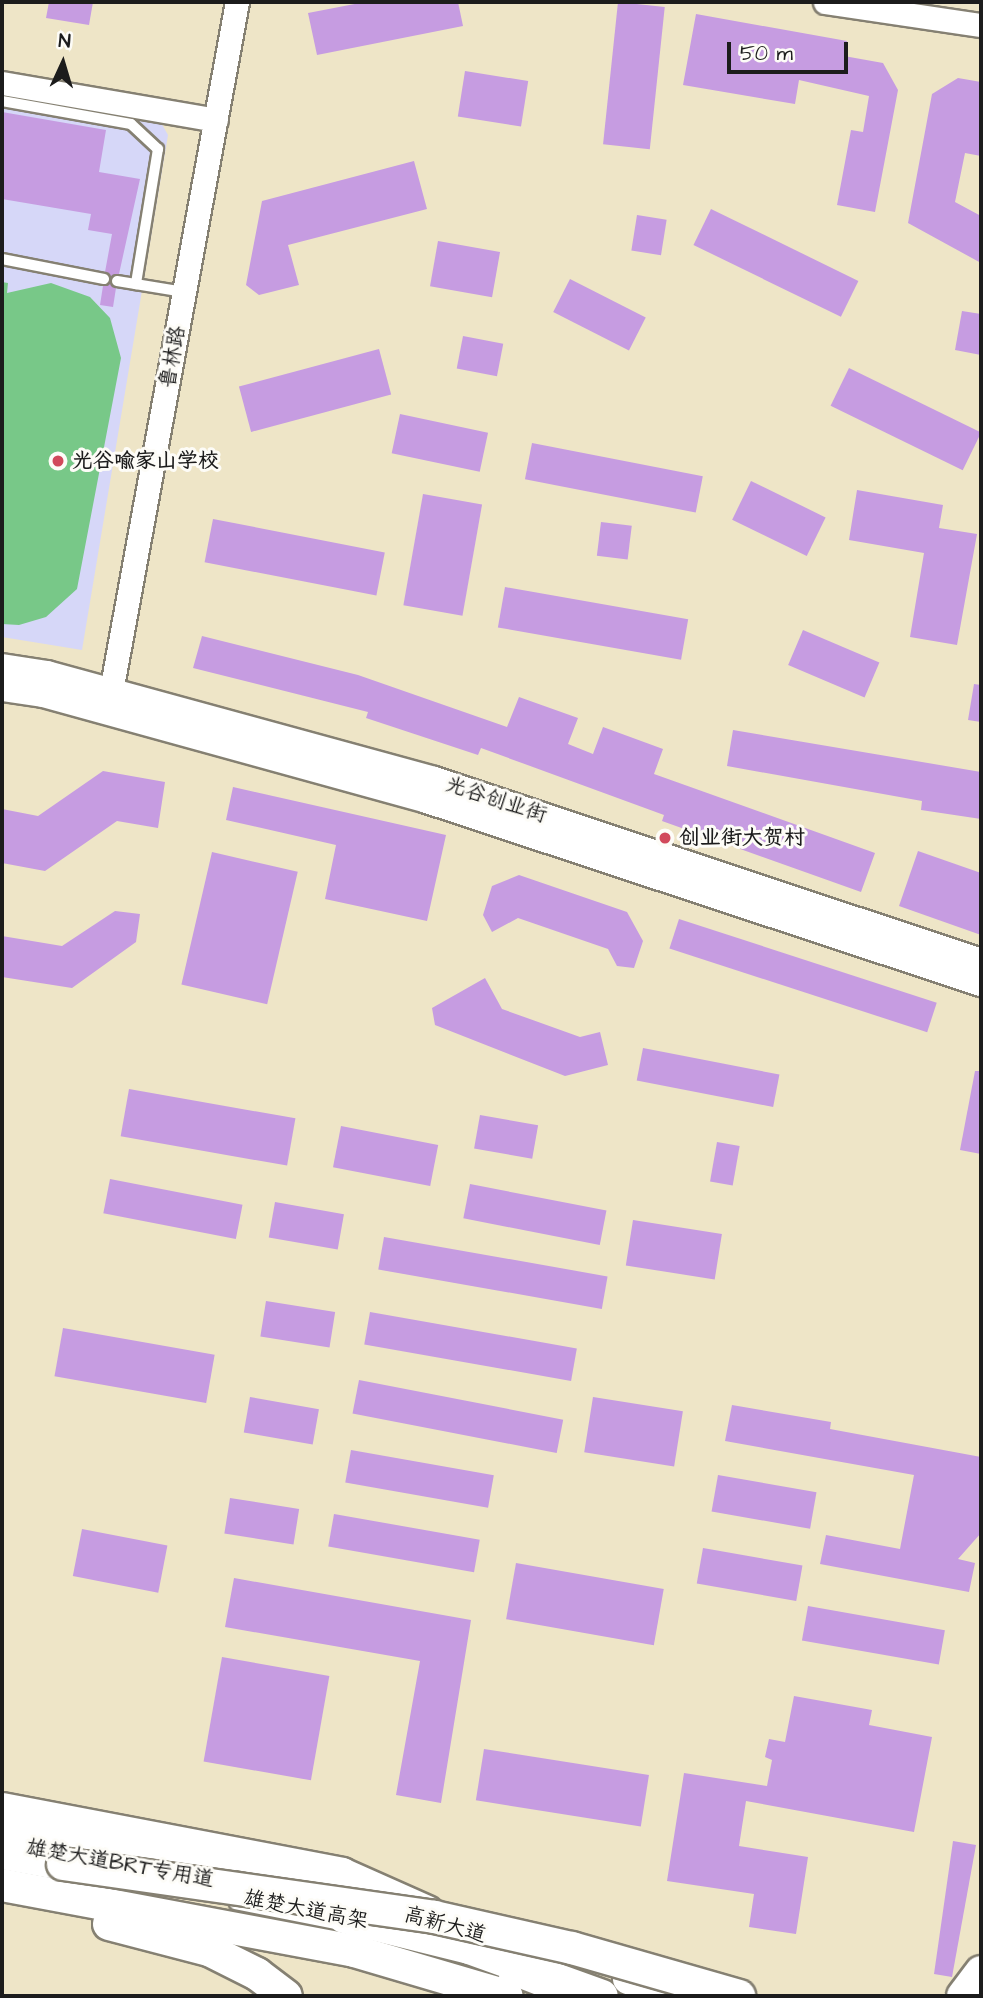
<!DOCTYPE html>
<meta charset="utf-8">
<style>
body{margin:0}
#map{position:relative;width:983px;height:1998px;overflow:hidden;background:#eee5c7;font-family:"Architects Daughter","LXGW WenKai TC",sans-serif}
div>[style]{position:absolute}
.built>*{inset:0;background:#d6d7f8}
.green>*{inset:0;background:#78c888}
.building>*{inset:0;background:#c69ce1;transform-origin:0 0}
.roads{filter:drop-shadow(2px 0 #858072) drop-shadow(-2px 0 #858072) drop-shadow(0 2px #858072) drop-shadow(0 -2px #858072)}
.service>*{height:10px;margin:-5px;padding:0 5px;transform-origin:5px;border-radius:5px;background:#fff}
.tertiary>*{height:23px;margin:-11.5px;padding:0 11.5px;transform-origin:11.5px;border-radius:11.5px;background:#fff}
.secondary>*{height:26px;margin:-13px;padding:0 13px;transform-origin:13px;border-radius:13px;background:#fff}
.primary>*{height:30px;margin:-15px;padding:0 15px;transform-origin:15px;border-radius:15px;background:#fff}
.trunk>*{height:32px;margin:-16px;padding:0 16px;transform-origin:16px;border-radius:16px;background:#fff}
.bridges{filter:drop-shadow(2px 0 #858072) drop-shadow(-2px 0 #858072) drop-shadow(0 2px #858072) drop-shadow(0 -2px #858072)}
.trunk-bridge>*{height:32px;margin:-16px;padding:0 16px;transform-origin:16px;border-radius:16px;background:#fff}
.dots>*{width:19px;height:19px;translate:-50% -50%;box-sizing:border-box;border:4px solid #fdfcf7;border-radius:50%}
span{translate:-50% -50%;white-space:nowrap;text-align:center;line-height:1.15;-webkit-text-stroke:6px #fdfcf7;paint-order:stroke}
.street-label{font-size:21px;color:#1c1c1c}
.poi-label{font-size:21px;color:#1c1c1c;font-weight:700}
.left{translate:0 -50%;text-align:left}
.frame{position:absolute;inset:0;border:4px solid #1c1c1c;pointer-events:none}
.north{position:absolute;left:28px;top:28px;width:70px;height:70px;-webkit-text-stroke:5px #fdfcf7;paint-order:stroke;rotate:4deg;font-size:19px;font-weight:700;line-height:28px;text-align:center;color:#1c1c1c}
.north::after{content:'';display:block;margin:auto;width:24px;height:32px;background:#1c1c1c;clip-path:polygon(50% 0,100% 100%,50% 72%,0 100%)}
.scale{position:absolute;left:727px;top:42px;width:121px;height:32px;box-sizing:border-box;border:4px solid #1c1c1c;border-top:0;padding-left:9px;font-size:21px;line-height:24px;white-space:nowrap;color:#1c1c1c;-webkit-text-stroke:5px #fdfcf7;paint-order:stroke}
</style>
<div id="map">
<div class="built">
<div style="clip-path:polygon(2px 88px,159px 119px,168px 135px,82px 650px,2px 637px)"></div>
</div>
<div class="green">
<div style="clip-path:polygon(2px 282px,8px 283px,7px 293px,51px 283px,90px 297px,110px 318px,121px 358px,77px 589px,46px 617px,19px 625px,2px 624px)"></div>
</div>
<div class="building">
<div style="clip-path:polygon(49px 2px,93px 2px,89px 25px,46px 18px)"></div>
<div style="clip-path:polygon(365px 2px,458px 2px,463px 26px,317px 55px,308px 13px)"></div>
<div style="left:618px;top:2px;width:47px;height:143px;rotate:6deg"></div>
<div style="clip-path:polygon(696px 14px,847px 41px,844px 56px,883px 63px,898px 90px,875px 212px,837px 205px,851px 130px,863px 132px,869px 96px,799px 80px,795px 104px,683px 85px)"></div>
<div style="left:465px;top:71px;width:64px;height:46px;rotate:9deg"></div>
<div style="clip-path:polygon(958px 78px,981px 82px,981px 156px,965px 153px,955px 202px,981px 216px,981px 263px,908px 223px,932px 94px)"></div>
<div style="clip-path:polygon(2px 112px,106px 130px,99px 172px,140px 179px,119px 274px,111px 277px,105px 272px,112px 234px,88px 230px,91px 214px,2px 199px)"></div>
<div style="clip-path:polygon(414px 161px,427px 209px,288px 245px,299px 285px,259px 295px,246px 285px,262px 201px)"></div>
<div style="left:711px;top:209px;width:164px;height:40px;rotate:26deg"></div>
<div style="left:637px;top:215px;width:30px;height:36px;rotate:9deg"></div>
<div style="left:438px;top:241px;width:63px;height:46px;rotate:10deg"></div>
<div style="left:570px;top:279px;width:85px;height:37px;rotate:27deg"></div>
<div style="clip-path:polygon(110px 283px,116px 288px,113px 307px,100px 305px,103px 286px)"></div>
<div style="clip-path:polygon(962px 311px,981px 314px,981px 355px,955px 350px)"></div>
<div style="left:463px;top:336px;width:41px;height:33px;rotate:11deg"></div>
<div style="left:379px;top:349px;width:47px;height:145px;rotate:75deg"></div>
<div style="left:849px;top:368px;width:147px;height:42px;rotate:26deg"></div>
<div style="left:400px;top:414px;width:90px;height:40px;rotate:12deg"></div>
<div style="left:532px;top:443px;width:174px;height:37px;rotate:11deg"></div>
<div style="left:751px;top:481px;width:83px;height:43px;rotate:26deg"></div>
<div style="clip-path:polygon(857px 490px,943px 505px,939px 528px,977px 534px,957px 645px,910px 637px,924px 553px,849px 540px)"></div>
<div style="left:423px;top:494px;width:60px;height:113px;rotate:10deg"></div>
<div style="left:213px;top:519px;width:175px;height:44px;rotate:11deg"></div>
<div style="left:601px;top:522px;width:31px;height:34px;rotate:7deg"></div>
<div style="left:505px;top:587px;width:186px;height:41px;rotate:10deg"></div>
<div style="left:803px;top:630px;width:83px;height:38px;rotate:23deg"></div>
<div style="clip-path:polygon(202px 636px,358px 675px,507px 727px,519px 697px,578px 718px,568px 744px,593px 754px,603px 727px,663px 749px,654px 774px,875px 853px,861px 892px,662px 821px,664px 815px,481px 748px,478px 755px,366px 718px,368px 712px,193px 668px)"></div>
<div style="clip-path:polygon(974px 684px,981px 685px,981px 722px,968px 720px)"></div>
<div style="clip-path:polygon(733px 730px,981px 772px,981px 819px,921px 810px,922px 801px,727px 766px)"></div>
<div style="clip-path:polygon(103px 771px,165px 782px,158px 828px,117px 821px,45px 871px,2px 863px,2px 809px,38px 816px)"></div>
<div style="clip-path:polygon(233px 787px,446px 835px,427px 921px,325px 899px,336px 845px,226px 820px)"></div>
<div style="clip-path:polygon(918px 851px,981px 873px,981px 935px,899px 906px)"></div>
<div style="left:212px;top:852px;width:88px;height:136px;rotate:13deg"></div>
<div style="clip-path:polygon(519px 875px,627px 912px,643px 941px,634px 968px,617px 966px,608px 949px,518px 918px,492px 932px,483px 915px,492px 886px)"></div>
<div style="clip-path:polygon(115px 911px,140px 914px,136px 942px,72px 988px,2px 977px,2px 936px,62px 946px)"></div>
<div style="left:679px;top:919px;width:271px;height:31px;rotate:18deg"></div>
<div style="clip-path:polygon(485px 978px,502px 1009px,580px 1037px,600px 1032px,608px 1065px,565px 1076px,435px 1025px,432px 1008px)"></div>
<div style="left:643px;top:1048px;width:139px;height:33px;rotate:11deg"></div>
<div style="clip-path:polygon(975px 1071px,981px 1071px,981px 1154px,960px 1150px)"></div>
<div style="left:129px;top:1089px;width:169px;height:48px;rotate:10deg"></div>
<div style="left:480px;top:1115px;width:59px;height:34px;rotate:10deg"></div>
<div style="left:341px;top:1126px;width:99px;height:42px;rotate:11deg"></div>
<div style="left:717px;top:1142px;width:23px;height:40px;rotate:10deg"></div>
<div style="left:110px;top:1179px;width:135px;height:35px;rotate:11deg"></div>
<div style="left:470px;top:1184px;width:139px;height:35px;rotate:11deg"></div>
<div style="left:275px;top:1202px;width:70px;height:36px;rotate:10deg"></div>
<div style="left:633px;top:1220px;width:90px;height:46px;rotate:9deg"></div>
<div style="left:384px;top:1237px;width:227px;height:33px;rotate:10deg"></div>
<div style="left:266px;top:1301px;width:70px;height:36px;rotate:9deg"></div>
<div style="left:370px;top:1312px;width:210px;height:33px;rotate:10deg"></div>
<div style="left:63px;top:1328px;width:154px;height:49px;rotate:10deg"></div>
<div style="left:359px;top:1380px;width:208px;height:34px;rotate:11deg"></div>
<div style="left:250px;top:1397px;width:70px;height:36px;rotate:10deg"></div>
<div style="left:593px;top:1397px;width:91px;height:56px;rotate:9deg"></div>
<div style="clip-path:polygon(732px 1405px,831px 1422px,830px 1429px,981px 1457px,981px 1533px,958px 1559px,975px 1563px,969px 1592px,820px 1564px,826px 1535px,900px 1549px,914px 1475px,725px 1441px)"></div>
<div style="left:351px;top:1450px;width:145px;height:33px;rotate:10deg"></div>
<div style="left:718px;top:1475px;width:100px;height:37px;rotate:10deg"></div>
<div style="left:230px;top:1498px;width:70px;height:36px;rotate:9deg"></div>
<div style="left:334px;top:1514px;width:148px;height:33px;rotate:10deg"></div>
<div style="left:82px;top:1529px;width:87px;height:48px;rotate:11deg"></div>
<div style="left:703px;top:1548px;width:101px;height:36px;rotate:10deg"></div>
<div style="left:516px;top:1563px;width:150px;height:57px;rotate:10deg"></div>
<div style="clip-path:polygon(234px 1578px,471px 1620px,441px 1803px,396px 1795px,420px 1661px,225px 1627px)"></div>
<div style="left:808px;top:1606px;width:139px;height:35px;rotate:10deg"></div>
<div style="left:222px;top:1657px;width:109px;height:106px;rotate:10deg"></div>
<div style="clip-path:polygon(794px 1696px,872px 1710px,869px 1725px,932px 1737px,914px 1832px,746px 1801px,739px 1846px,808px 1857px,796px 1934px,749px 1927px,754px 1894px,667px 1881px,684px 1773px,767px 1786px,772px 1760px,765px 1757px,769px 1739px,785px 1742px)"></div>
<div style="left:484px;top:1749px;width:167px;height:52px;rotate:9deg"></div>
<div style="clip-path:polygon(953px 1841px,976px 1845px,952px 1977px,934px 1974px)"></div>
</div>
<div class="roads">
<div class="service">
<div style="left:2px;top:101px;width:131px;rotate:10.1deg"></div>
<div style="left:131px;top:124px;width:37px;rotate:43deg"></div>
<div style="left:158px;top:149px;width:137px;rotate:99.3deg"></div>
<div style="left:2px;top:259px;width:104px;rotate:11.1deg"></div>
<div style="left:117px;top:281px;width:68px;rotate:9.3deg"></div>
<div style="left:235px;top:1904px;width:107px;rotate:11.3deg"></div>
<div style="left:504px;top:1977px;width:53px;rotate:21.2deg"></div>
</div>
<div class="tertiary">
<div style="left:825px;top:2px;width:158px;rotate:8.4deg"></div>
<div style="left:2px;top:83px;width:217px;rotate:9.8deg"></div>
<div style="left:108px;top:708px;width:718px;rotate:-79.65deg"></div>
</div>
<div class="secondary">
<div style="left:2px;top:667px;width:46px;rotate:8.8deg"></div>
<div style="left:47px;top:674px;width:401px;rotate:15.3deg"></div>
<div style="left:434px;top:780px;width:576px;rotate:18.4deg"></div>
<div style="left:2px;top:688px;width:41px;rotate:8.3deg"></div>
<div style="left:43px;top:694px;width:398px;rotate:15.4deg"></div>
<div style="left:427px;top:800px;width:583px;rotate:18.28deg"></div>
</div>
<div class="primary">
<div style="left:2px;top:1829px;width:224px;rotate:11.3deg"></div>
<div style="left:628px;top:1979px;width:52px;rotate:19.1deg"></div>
</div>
<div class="trunk">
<div style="left:2px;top:1809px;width:346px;rotate:10.8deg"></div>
<div style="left:342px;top:1874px;width:93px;rotate:24.1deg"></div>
<div style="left:2px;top:1853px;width:89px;rotate:10.3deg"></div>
<div style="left:2px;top:1885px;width:358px;rotate:10.6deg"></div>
<div style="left:354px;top:1951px;width:159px;rotate:16.4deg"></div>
<div style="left:344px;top:1917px;width:129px;rotate:13.9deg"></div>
<div style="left:469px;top:1948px;width:141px;rotate:19.8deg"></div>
<div style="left:109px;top:1924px;width:103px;rotate:14.6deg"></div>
<div style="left:209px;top:1950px;width:54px;rotate:26.6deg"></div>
<div style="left:257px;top:1974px;width:36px;rotate:37deg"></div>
<div style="left:963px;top:1996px;width:30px;rotate:-53deg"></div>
</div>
</div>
<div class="bridges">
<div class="trunk-bridge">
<div style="left:63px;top:1864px;width:375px;rotate:8.1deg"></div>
<div style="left:434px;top:1917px;width:141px;rotate:12.7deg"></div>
<div style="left:572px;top:1948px;width:174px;rotate:16deg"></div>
</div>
</div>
<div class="dots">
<div style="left:58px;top:461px;background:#d1495b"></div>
<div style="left:665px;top:838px;background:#d1495b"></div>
</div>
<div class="street-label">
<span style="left:173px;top:357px;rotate:-80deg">鲁林路</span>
<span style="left:496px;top:800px;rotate:18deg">光谷创业街</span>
<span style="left:120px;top:1864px;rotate:10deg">雄楚大道BRT专用道</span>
<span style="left:306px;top:1910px;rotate:11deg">雄楚大道高架</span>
<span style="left:445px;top:1925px;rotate:15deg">高新大道</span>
</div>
<div class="poi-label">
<span class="left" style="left:72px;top:461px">光谷喻家山学校</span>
<span class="left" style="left:679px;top:838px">创业街大贺村</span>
</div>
<div class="frame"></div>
<div class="north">N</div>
<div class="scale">50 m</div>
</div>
